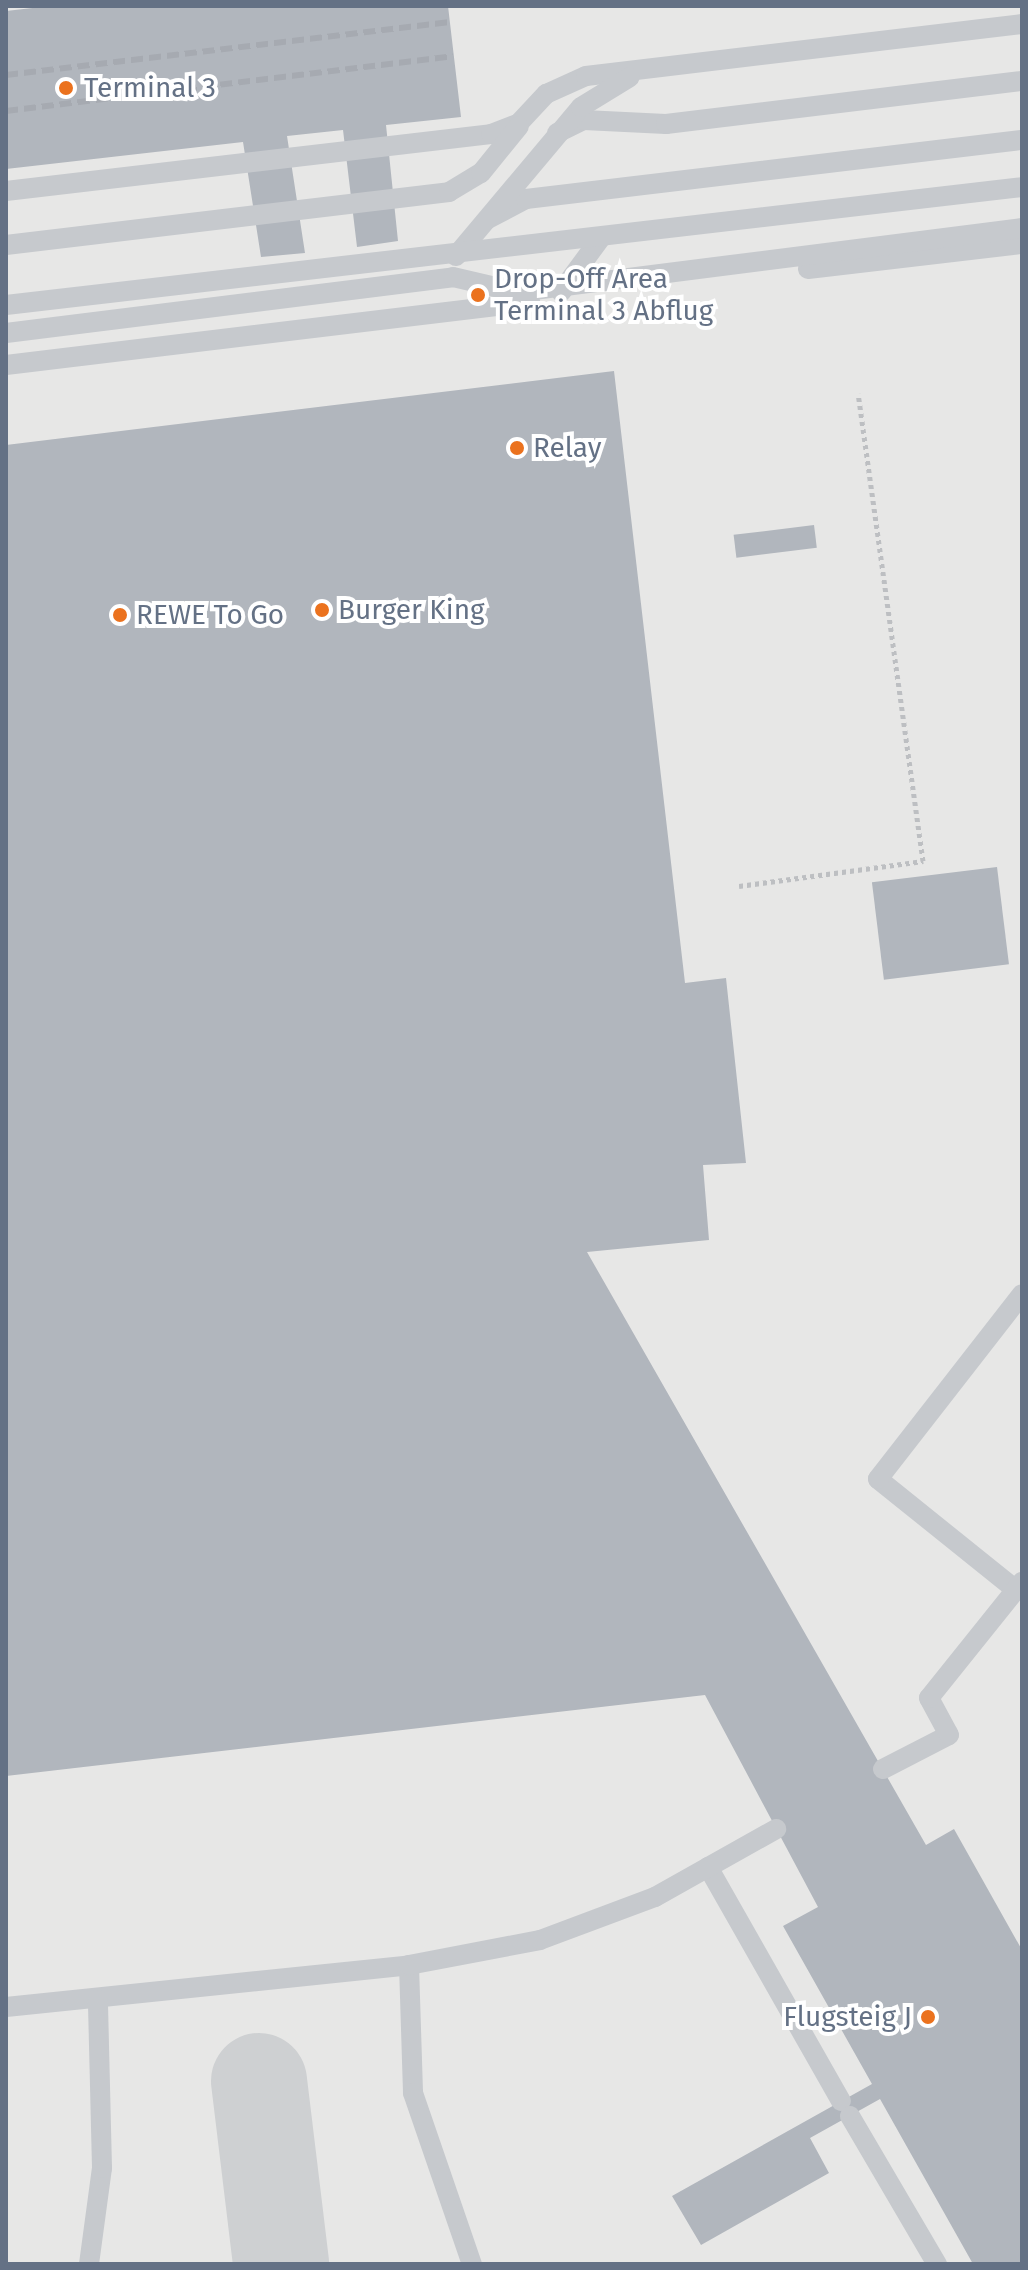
<!DOCTYPE html>
<style>
body{margin:0}
#map{position:relative;width:1028px;height:2270px;overflow:hidden;background:#f6f7f3;font-family:"Fira Sans",sans-serif}
div>[style]{position:absolute}
.built>*{inset:0;background:#e7e7e6;transform-origin:0 0}
.taxiway>*{height:96px;margin:-48px;padding:0 48px;transform-origin:48px;border-radius:48px;background:#ced0d2}
.building>*{inset:0;background:#b1b6bd;transform-origin:0 0}
.path>*{height:5px;margin-top:-2.5px;transform-origin:0;background:repeating-linear-gradient(90deg,#bdbfc2 0 4px,transparent 0 8px)}
.service>*{height:20px;margin:-10px;padding:0 10px;transform-origin:10px;border-radius:10px;background:#c6c9cd}
.rail>*{height:6px;margin-top:-3px;transform-origin:0;background:repeating-linear-gradient(90deg,#a6aab1 0 12px,transparent 0 18px)}
.dots>*{width:22px;height:22px;translate:-50% -50%;box-sizing:border-box;border:4px solid #fff;border-radius:50%}
span{translate:-50% -50%;white-space:nowrap;text-align:center;line-height:1.15;-webkit-text-stroke:8px #fff;paint-order:stroke}
.poi-label{font-size:28px;color:#647185}
.left{translate:0 -50%;text-align:left}
.right{translate:-100% -50%;text-align:right}
.frame{position:absolute;inset:0;border:8px solid #647185;pointer-events:none}
</style>
<div id="map">
<div class="built">
<div style="left:6px;top:6px;width:1016px;height:2258px"></div>
</div>
<div class="taxiway">
<div style="left:259px;top:2081px;width:184px;rotate:83.1deg"></div>
</div>
<div class="building">
<div style="clip-path:polygon(50px 6px,448px 6px,461px 117px,386px 125px,398px 241px,357px 247px,343px 130px,287px 136px,305px 253px,261px 257px,243px 142px,6px 169px,6px 11px)"></div>
<div style="clip-path:polygon(614px 371px,685px 983px,726px 978px,746px 1163px,703px 1165px,709px 1240px,587px 1252px,926px 1845px,954px 1829px,1022px 1950px,1022px 2264px,973px 2264px,880px 2099px,810px 2138px,829px 2173px,701px 2245px,672px 2196px,872px 2084px,783px 1926px,818px 1907px,705px 1695px,6px 1776px,6px 445px)"></div>
<div style="left:814px;top:525px;width:23px;height:81px;rotate:83deg"></div>
<div style="left:997px;top:867px;width:98px;height:126px;rotate:83deg"></div>
</div>
<div class="path">
<div style="left:739px;top:886px;width:186px;rotate:-7.7deg"></div>
<div style="left:923px;top:861px;width:472px;rotate:-97.9deg"></div>
</div>
<div class="service">
<div style="left:557px;top:133px;width:30px;rotate:-26deg"></div>
<div style="left:584px;top:120px;width:82px;rotate:2.8deg"></div>
<div style="left:666px;top:124px;width:359px;rotate:-6.9deg"></div>
<div style="left:6px;top:191px;width:488px;rotate:-6.7deg"></div>
<div style="left:491px;top:134px;width:30px;rotate:-21deg"></div>
<div style="left:519px;top:123px;width:40px;rotate:-47deg"></div>
<div style="left:546px;top:94px;width:44px;rotate:-24.2deg"></div>
<div style="left:586px;top:76px;width:439px;rotate:-6.8deg"></div>
<div style="left:488px;top:219px;width:43px;rotate:-27.8deg"></div>
<div style="left:526px;top:199px;width:499px;rotate:-6.8deg"></div>
<div style="left:6px;top:245px;width:446px;rotate:-6.8deg"></div>
<div style="left:449px;top:192px;width:37px;rotate:-31deg"></div>
<div style="left:481px;top:173px;width:60px;rotate:-51deg"></div>
<div style="left:456px;top:256px;width:194px;rotate:-50deg"></div>
<div style="left:581px;top:107px;width:57px;rotate:-31.5deg"></div>
<div style="left:808px;top:269px;width:215px;rotate:-6.7deg"></div>
<div style="left:561px;top:292px;width:66px;rotate:-53.7deg"></div>
<div style="left:6px;top:305px;width:1023px;rotate:-6.62deg"></div>
<div style="left:6px;top:333px;width:450px;rotate:-7.1deg"></div>
<div style="left:453px;top:277px;width:67px;rotate:13deg"></div>
<div style="left:518px;top:292px;width:508px;rotate:-7.24deg"></div>
<div style="left:6px;top:365px;width:528px;rotate:-6.86deg"></div>
<div style="left:1016px;top:1590px;width:177px;rotate:-141.2deg"></div>
<div style="left:878px;top:1479px;width:234px;rotate:-52.1deg"></div>
<div style="left:883px;top:1769px;width:74px;rotate:-27.3deg"></div>
<div style="left:949px;top:1735px;width:42px;rotate:-118.4deg"></div>
<div style="left:929px;top:1698px;width:149px;rotate:-51.3deg"></div>
<div style="left:708px;top:1867px;width:269px;rotate:60.4deg"></div>
<div style="left:409px;top:1965px;width:128px;rotate:88.2deg"></div>
<div style="left:413px;top:2093px;width:181px;rotate:71deg"></div>
<div style="left:6px;top:2007px;width:405px;rotate:-5.9deg"></div>
<div style="left:409px;top:1965px;width:133px;rotate:-10.8deg"></div>
<div style="left:540px;top:1940px;width:123px;rotate:-20.5deg"></div>
<div style="left:655px;top:1897px;width:139px;rotate:-29.3deg"></div>
<div style="left:850px;top:2116px;width:172px;rotate:59.6deg"></div>
<div style="left:89px;top:2264px;width:97px;rotate:-82.3deg"></div>
<div style="left:102px;top:2168px;width:168px;rotate:-91.4deg"></div>
</div>
<div class="rail">
<div style="left:6px;top:75px;width:447px;rotate:-6.8deg"></div>
<div style="left:6px;top:111px;width:450px;rotate:-7deg"></div>
</div>
<div class="dots">
<div style="left:66px;top:88px;background:#eb721e"></div>
<div style="left:478px;top:295px;background:#eb721e"></div>
<div style="left:517px;top:448px;background:#eb721e"></div>
<div style="left:322px;top:610px;background:#eb721e"></div>
<div style="left:120px;top:615px;background:#eb721e"></div>
<div style="left:928px;top:2017px;background:#eb721e"></div>
</div>
<div class="poi-label">
<span class="left" style="left:84px;top:88px">Terminal 3</span>
<span class="left" style="left:494px;top:295px">Drop-Off Area<br>Terminal 3 Abflug</span>
<span class="left" style="left:533px;top:448px">Relay</span>
<span class="left" style="left:338px;top:610px">Burger King</span>
<span class="left" style="left:136px;top:615px">REWE To Go</span>
<span class="right" style="left:912px;top:2017px">Flugsteig J</span>
</div>
<div class="frame"></div>
</div>
